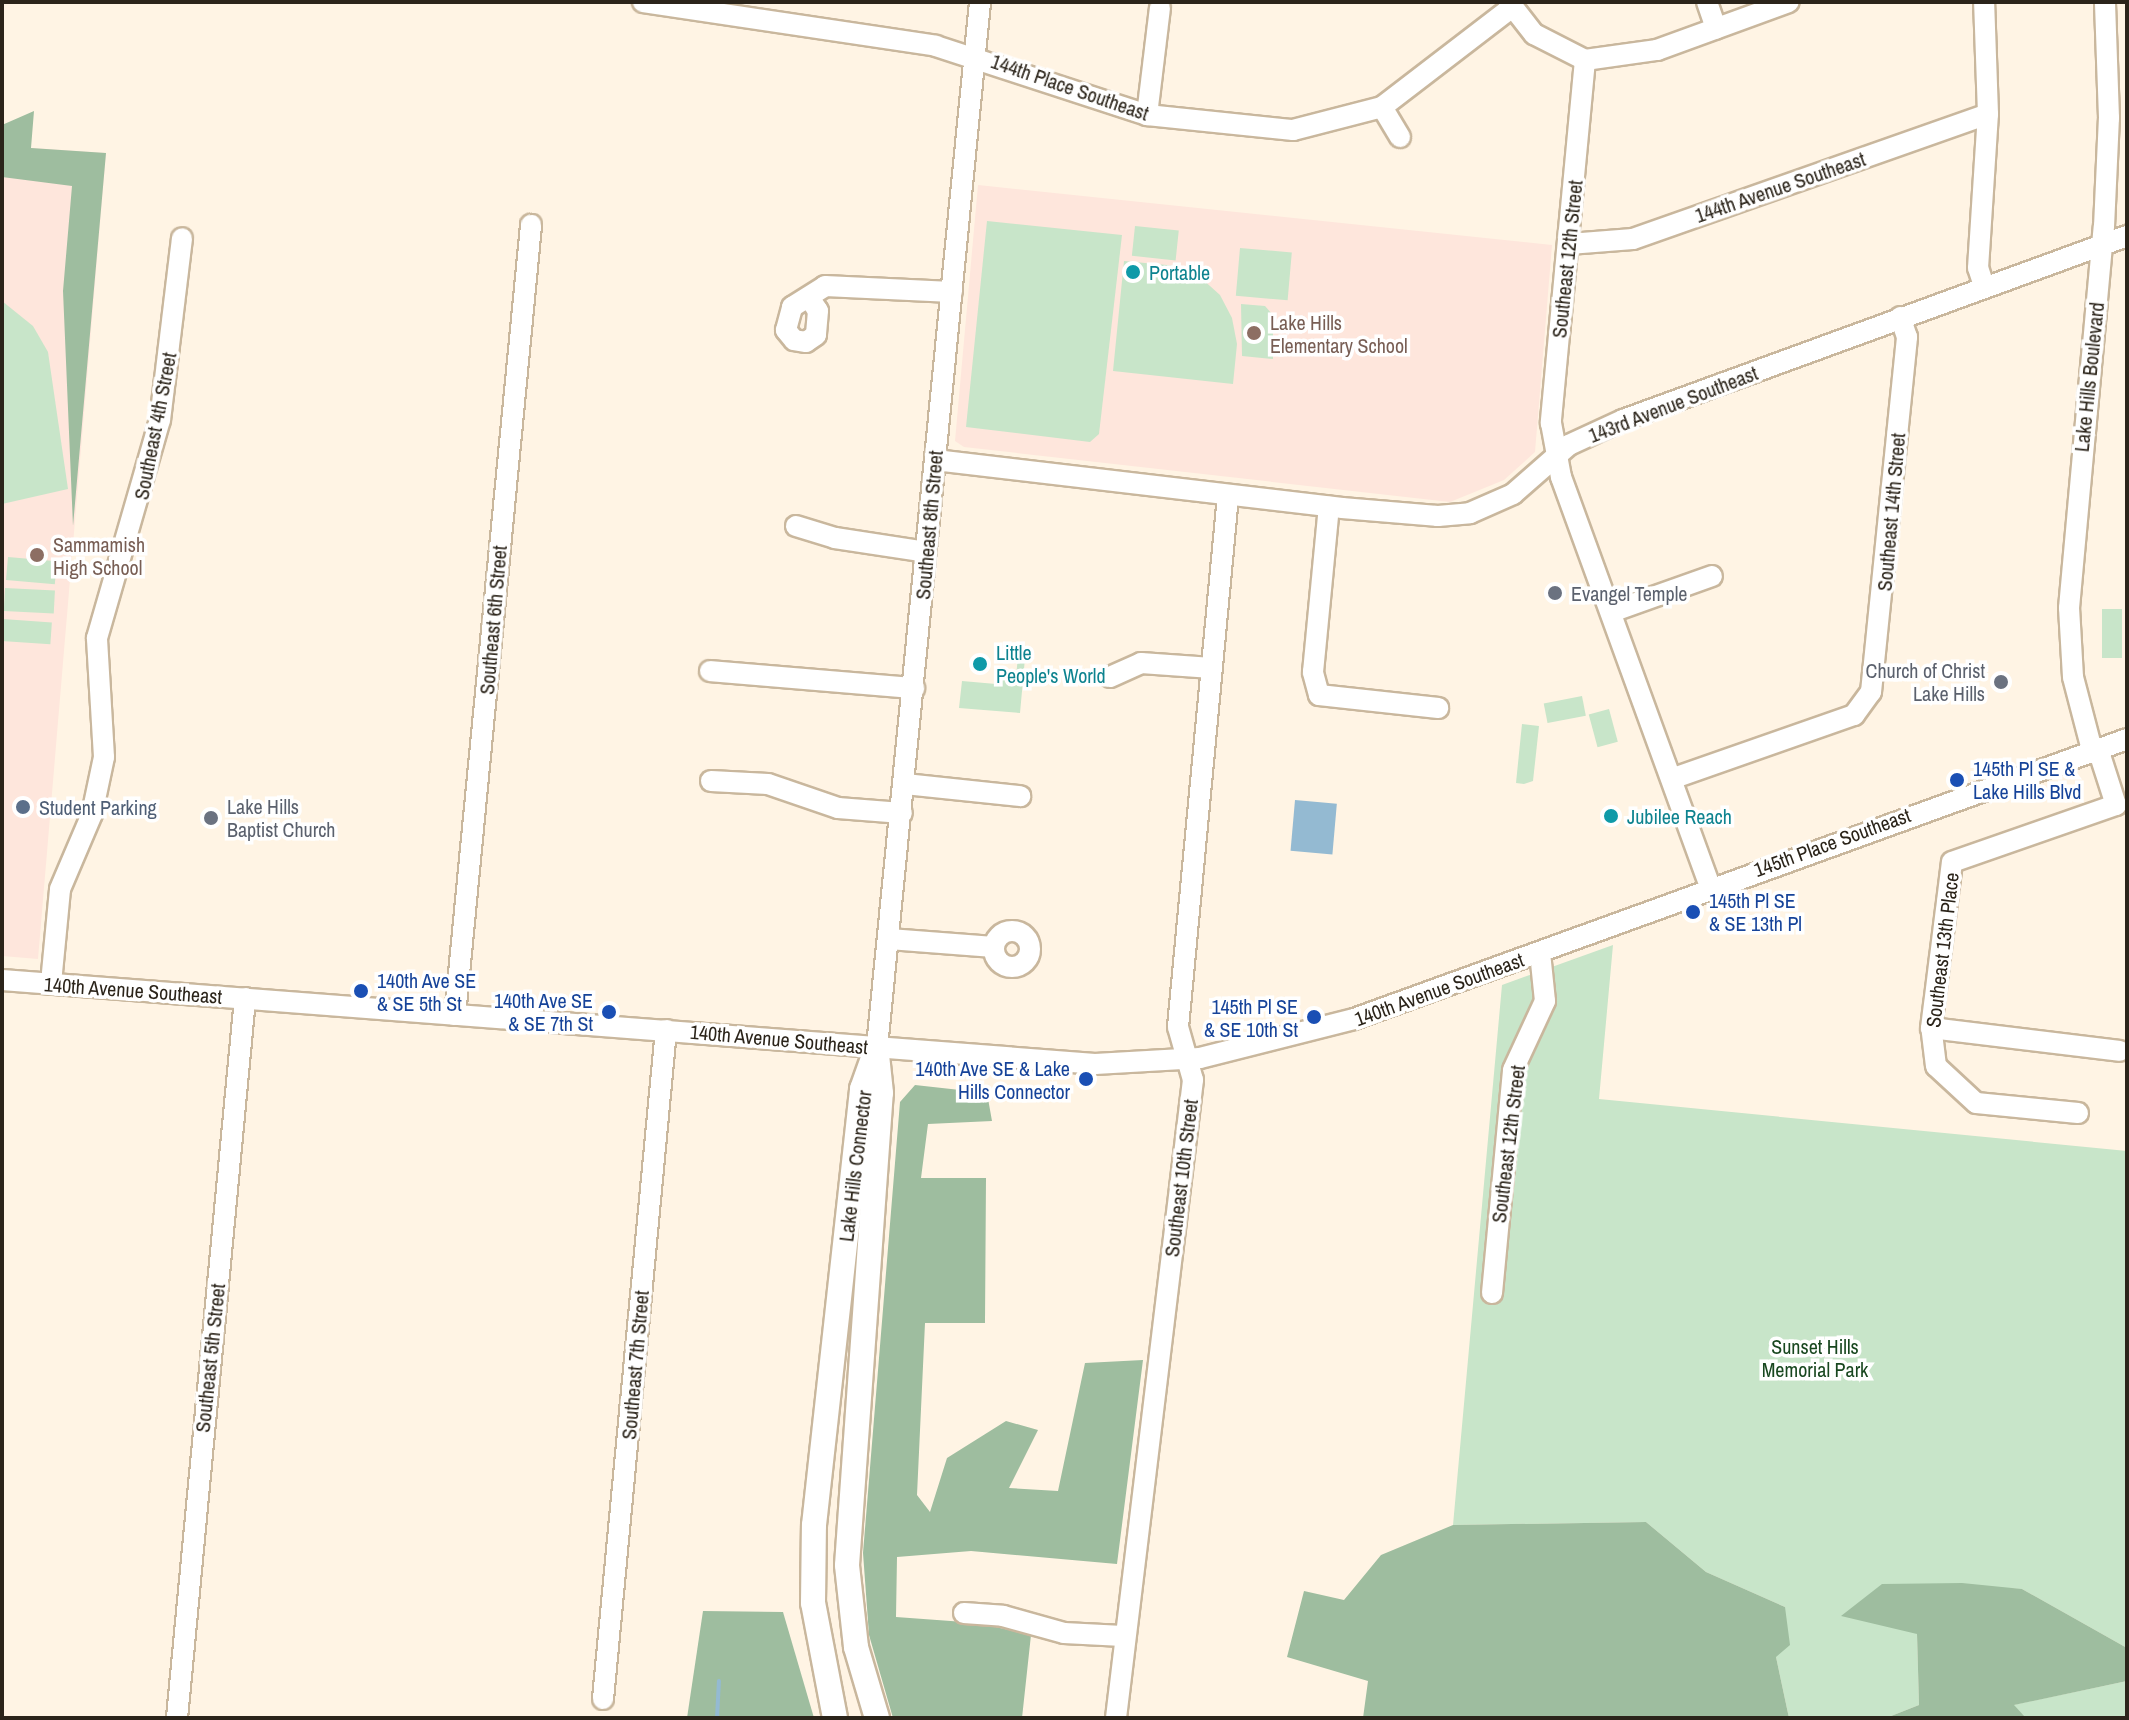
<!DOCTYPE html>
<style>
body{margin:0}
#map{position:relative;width:2129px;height:1720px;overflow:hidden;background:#fff4e4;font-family:"Archivo Narrow",sans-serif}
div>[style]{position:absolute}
.education>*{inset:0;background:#fee6dc}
.green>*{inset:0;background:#c8e5c9;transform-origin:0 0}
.forest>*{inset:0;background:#9ebd9f}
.water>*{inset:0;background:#94bad2;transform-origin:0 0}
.stream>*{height:4px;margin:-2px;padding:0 2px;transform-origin:2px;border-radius:2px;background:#94bad2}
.roads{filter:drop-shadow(2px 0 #c9b79d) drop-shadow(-2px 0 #c9b79d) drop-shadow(0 2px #c9b79d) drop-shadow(0 -2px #c9b79d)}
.minor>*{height:20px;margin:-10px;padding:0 10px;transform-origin:10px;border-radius:10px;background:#fff}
.minor>.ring{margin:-10px;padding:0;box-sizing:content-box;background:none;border:20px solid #fff;border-radius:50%}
.major>*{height:24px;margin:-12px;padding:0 12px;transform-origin:12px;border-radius:12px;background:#fff}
.dots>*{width:22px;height:22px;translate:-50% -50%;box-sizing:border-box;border:4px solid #fff;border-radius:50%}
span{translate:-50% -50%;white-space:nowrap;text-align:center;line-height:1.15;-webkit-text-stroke:7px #fff;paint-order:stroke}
.street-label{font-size:20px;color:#2b241a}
.culture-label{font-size:20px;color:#0d838f}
.left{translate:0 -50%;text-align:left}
.education-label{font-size:20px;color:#785e54}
.worship-label{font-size:20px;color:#5b616d}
.right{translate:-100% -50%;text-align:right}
.transit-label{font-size:20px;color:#164399}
.service-label{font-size:20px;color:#4e5e75}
.park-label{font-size:20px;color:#18471f}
.frame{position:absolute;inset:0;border:4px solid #2b241a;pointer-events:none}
</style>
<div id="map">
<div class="education">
<div style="clip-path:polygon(2px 146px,106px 153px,38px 959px,2px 956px)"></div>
<div style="clip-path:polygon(978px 185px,1552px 245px,1535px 452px,1504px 480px,1450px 502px,964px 447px,955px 441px)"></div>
</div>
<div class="green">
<div style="clip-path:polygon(987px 221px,1122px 235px,1099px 434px,1090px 442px,966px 427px)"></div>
<div style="left:1135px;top:226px;width:44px;height:30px;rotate:6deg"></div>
<div style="left:1240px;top:248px;width:52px;height:48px;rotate:5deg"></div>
<div style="clip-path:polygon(1124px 261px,1177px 266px,1200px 277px,1220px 295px,1232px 318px,1237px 344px,1233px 384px,1113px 371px)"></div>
<div style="clip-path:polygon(2px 301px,33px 326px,48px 352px,68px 489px,2px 504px)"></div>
<div style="clip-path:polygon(1241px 304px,1265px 306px,1273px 315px,1273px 359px,1242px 356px)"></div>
<div style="left:8px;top:557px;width:49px;height:23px;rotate:5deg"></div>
<div style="left:5px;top:588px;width:50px;height:23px;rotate:3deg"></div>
<div style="left:2102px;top:609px;width:20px;height:49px"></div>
<div style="left:3px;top:619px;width:49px;height:22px;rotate:4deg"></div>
<div style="clip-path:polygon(1018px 657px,1025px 658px,1020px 713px,959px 708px,962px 681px,996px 684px,998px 675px,1016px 676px)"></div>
<div style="left:1582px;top:696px;width:20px;height:39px;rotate:79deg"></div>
<div style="left:1609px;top:709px;width:34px;height:21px;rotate:75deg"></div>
<div style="clip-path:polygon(1522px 724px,1539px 726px,1533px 781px,1524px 784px,1516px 783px)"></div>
<div style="clip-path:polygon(1613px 945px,1599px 1099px,2127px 1151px,2127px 1648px,2022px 1589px,1882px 1584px,1917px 1634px,1919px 1705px,1886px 1718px,1789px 1718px,1776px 1657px,1785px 1607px,1706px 1572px,1646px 1522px,1453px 1525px,1502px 985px)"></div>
<div style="clip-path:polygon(2127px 1681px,2127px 1718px,2026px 1718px,2013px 1705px)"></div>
</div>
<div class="forest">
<div style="clip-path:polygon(34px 111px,31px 148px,106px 153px,73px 526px,63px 291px,72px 186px,2px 177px,2px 125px)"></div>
<div style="clip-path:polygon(915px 1085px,987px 1093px,992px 1121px,928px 1124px,921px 1178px,986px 1178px,985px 1323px,925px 1323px,917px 1495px,930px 1512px,947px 1458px,1006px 1421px,1038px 1430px,1009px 1488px,1058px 1491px,1085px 1363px,1143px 1360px,1117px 1564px,971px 1551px,897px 1557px,896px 1617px,978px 1623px,1031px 1635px,1022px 1718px,893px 1718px,869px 1635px,863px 1553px,900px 1102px)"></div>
<div style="clip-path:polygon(1646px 1522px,1706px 1572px,1785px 1607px,1790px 1645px,1776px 1657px,1789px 1718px,1363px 1718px,1368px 1681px,1287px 1657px,1304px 1591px,1344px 1600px,1381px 1555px,1453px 1525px)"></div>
<div style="clip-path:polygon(1962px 1583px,2022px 1589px,2127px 1648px,2127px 1681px,2014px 1705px,2026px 1718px,1886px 1718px,1919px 1705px,1917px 1634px,1841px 1616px,1882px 1584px)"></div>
<div style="clip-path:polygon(703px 1611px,783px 1612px,814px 1718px,687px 1718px)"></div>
</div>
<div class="water">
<div style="left:1295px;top:800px;width:42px;height:51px;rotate:5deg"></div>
</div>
<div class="stream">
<div style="left:717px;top:1718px;width:37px;rotate:-87deg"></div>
</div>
<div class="roads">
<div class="minor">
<div style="left:643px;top:2px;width:296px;rotate:8.5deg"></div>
<div style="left:936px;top:46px;width:222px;rotate:18.1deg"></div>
<div style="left:1147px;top:115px;width:147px;rotate:5.9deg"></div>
<div style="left:1293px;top:130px;width:92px;rotate:-14.5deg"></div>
<div style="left:1382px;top:107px;width:163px;rotate:-37.5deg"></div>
<div style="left:1509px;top:2px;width:41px;rotate:52deg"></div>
<div style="left:1534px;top:34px;width:57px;rotate:27deg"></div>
<div style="left:1585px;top:60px;width:73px;rotate:-7.9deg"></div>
<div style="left:1657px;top:50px;width:140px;rotate:-20deg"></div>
<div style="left:1707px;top:2px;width:28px;rotate:71deg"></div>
<div style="left:1585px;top:60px;width:365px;rotate:95.4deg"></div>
<div style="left:1551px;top:423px;width:55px;rotate:79.5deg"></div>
<div style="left:1561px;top:477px;width:435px;rotate:70deg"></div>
<div style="left:1382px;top:107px;width:35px;rotate:59deg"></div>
<div style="left:1147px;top:115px;width:108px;rotate:-83.1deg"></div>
<div style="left:1569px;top:244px;width:64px;rotate:-4.5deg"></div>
<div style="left:1633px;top:239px;width:376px;rotate:-19.4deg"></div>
<div style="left:1984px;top:286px;width:19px;rotate:-108deg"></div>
<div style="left:1978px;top:268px;width:154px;rotate:-86.3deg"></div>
<div style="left:1988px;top:114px;width:112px;rotate:-92deg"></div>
<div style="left:810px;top:299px;width:14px;rotate:56deg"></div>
<div style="left:818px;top:311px;width:24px;rotate:95deg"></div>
<div style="left:816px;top:335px;width:12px;rotate:145deg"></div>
<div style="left:806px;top:342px;width:12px;rotate:-171deg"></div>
<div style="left:794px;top:340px;width:13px;rotate:-129deg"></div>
<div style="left:786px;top:330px;width:24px;rotate:-75deg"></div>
<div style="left:792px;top:307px;width:39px;rotate:-32deg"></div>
<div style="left:825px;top:286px;width:127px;rotate:2.7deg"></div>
<div style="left:935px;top:460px;width:410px;rotate:6.7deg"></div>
<div style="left:1342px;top:508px;width:96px;rotate:4.8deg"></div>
<div style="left:1438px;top:516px;width:32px;rotate:-5deg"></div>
<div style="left:1470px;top:513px;width:47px;rotate:-23.8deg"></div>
<div style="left:1513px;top:494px;width:74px;rotate:-41.2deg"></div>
<div style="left:1569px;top:445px;width:60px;rotate:-24.8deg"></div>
<div style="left:1623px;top:420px;width:537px;rotate:-20.06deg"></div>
<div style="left:796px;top:526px;width:41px;rotate:17.1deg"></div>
<div style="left:835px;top:538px;width:92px;rotate:8.7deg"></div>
<div style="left:1611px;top:612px;width:107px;rotate:-19.6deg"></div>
<div style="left:710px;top:671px;width:205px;rotate:4.8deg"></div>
<div style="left:1110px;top:677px;width:34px;rotate:-24deg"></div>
<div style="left:1141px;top:663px;width:71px;rotate:4deg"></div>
<div style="left:1319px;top:695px;width:24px;rotate:-105deg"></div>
<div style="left:1313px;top:672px;width:166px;rotate:-84.5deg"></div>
<div style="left:1319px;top:695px;width:120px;rotate:6.2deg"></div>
<div style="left:2092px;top:750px;width:75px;rotate:-104.6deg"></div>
<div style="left:2073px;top:677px;width:69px;rotate:-93.3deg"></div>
<div style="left:2069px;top:608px;width:383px;rotate:-84.8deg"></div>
<div style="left:2104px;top:227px;width:109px;rotate:-87.4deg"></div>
<div style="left:2109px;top:118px;width:116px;rotate:-92deg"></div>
<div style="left:1674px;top:778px;width:191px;rotate:-19.3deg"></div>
<div style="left:1854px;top:715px;width:29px;rotate:-54deg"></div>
<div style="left:1871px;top:692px;width:357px;rotate:-84.2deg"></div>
<div style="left:1907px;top:337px;width:21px;rotate:-109deg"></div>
<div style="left:711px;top:781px;width:57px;rotate:3deg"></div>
<div style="left:768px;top:784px;width:74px;rotate:18.9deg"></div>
<div style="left:838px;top:808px;width:64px;rotate:4.5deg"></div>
<div style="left:905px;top:784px;width:116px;rotate:6deg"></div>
<div class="ring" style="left:994px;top:931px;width:16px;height:16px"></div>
<div style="left:889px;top:939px;width:105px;rotate:4.4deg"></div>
<div style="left:2px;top:980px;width:1096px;rotate:4.39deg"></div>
<div style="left:1095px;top:1064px;width:105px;rotate:-3.3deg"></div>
<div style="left:1200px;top:1058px;width:159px;rotate:-14.2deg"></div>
<div style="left:1354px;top:1019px;width:822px;rotate:-19.91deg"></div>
<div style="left:51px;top:983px;width:94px;rotate:-84.5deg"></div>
<div style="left:60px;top:889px;width:82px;rotate:-66.9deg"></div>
<div style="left:92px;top:814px;width:58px;rotate:-78.1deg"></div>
<div style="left:104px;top:757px;width:119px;rotate:-93.4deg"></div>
<div style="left:97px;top:638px;width:227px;rotate:-73.9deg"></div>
<div style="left:160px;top:420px;width:183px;rotate:-83.1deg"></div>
<div style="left:455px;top:1015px;width:794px;rotate:-84.5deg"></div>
<div style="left:1931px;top:1028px;width:190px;rotate:6.9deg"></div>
<div style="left:877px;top:1047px;width:1050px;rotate:-84.37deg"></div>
<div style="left:2078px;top:1113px;width:102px;rotate:-174.4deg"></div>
<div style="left:1976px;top:1103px;width:54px;rotate:-137.2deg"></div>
<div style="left:1936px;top:1066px;width:38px;rotate:-97deg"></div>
<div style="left:1931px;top:1028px;width:167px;rotate:-82.8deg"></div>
<div style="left:1952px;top:862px;width:174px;rotate:-19.2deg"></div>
<div style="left:2116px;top:805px;width:59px;rotate:-107.8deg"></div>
<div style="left:1492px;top:1293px;width:224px;rotate:-84.6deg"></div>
<div style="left:1513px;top:1070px;width:76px;rotate:-65.1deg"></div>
<div style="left:1545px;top:1001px;width:48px;rotate:-95.9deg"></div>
<div style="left:964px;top:1613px;width:39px;rotate:4deg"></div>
<div style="left:1003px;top:1616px;width:63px;rotate:15.6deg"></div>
<div style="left:1064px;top:1633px;width:59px;rotate:2.9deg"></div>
<div style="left:603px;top:1699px;width:672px;rotate:-84.62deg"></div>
<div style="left:177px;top:1718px;width:723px;rotate:-84.6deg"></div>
<div style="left:1116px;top:1718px;width:643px;rotate:-83.12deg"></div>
<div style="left:1193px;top:1080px;width:55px;rotate:-105.8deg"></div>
<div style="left:1178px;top:1027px;width:533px;rotate:-84.62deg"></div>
</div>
<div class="major">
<div style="left:835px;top:1718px;width:117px;rotate:-100.8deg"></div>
<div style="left:813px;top:1603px;width:78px;rotate:-89.3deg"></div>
<div style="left:814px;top:1525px;width:439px;rotate:-83.7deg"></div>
<div style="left:862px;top:1089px;width:45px;rotate:-70.3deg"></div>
<div style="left:877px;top:1718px;width:74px;rotate:-106.5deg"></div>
<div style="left:856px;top:1647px;width:82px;rotate:-96.3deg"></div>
<div style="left:847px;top:1565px;width:473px;rotate:-85.9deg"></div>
<div style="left:881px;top:1093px;width:39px;rotate:-96deg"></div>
</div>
</div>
<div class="dots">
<div style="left:1133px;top:272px;background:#0f9aa8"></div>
<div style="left:1254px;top:333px;background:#8d6e63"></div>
<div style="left:37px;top:555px;background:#8d6e63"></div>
<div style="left:1555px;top:593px;background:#6b7280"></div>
<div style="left:980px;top:664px;background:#0f9aa8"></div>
<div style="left:2001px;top:682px;background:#6b7280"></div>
<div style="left:1957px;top:780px;background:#1a4fb4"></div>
<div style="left:23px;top:807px;background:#5c6f8a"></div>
<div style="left:1611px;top:816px;background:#0f9aa8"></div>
<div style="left:211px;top:818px;background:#6b7280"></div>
<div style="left:1693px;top:912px;background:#1a4fb4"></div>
<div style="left:361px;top:991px;background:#1a4fb4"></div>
<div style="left:609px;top:1012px;background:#1a4fb4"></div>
<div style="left:1314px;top:1017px;background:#1a4fb4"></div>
<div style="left:1086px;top:1079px;background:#1a4fb4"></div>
</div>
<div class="street-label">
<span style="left:1070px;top:87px;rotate:19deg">144th Place Southeast</span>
<span style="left:1780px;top:187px;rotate:-19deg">144th Avenue Southeast</span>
<span style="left:1567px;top:259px;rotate:-84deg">Southeast 12th Street</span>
<span style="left:2089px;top:377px;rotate:-84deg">Lake Hills Boulevard</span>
<span style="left:1673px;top:404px;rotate:-21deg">143rd Avenue Southeast</span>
<span style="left:155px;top:426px;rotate:-79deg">Southeast 4th Street</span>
<span style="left:1891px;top:512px;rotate:-85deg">Southeast 14th Street</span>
<span style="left:929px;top:525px;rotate:-85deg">Southeast 8th Street</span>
<span style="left:493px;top:620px;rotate:-85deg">Southeast 6th Street</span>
<span style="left:1832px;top:842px;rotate:-20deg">145th Place Southeast</span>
<span style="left:1942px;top:950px;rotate:-83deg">Southeast 13th Place</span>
<span style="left:1439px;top:989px;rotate:-20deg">140th Avenue Southeast</span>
<span style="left:133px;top:990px;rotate:4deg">140th Avenue Southeast</span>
<span style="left:779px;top:1039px;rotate:5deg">140th Avenue Southeast</span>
<span style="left:1508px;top:1144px;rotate:-83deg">Southeast 12th Street</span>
<span style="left:855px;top:1166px;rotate:-83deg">Lake Hills Connector</span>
<span style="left:1181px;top:1178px;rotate:-83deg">Southeast 10th Street</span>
<span style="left:210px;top:1358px;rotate:-84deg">Southeast 5th Street</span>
<span style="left:635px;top:1365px;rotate:-85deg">Southeast 7th Street</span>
</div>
<div class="culture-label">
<span class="left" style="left:1149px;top:272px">Portable</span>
<span class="left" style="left:996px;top:664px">Little<br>People's World</span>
<span class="left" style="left:1627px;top:816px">Jubilee Reach</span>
</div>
<div class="education-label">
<span class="left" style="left:1270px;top:334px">Lake Hills<br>Elementary School</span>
<span class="left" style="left:53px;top:556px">Sammamish<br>High School</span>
</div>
<div class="worship-label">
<span class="left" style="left:1571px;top:593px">Evangel Temple</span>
<span class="right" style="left:1985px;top:682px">Church of Christ<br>Lake Hills</span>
<span class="left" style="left:227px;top:818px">Lake Hills<br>Baptist Church</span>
</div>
<div class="transit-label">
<span class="left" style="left:1973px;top:780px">145th Pl SE &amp;<br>Lake Hills Blvd</span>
<span class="left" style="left:1709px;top:912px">145th Pl SE<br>&amp; SE 13th Pl</span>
<span class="left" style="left:377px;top:992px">140th Ave SE<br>&amp; SE 5th St</span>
<span class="right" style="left:593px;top:1012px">140th Ave SE<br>&amp; SE 7th St</span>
<span class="right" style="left:1298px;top:1018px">145th Pl SE<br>&amp; SE 10th St</span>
<span class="right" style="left:1070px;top:1080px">140th Ave SE &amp; Lake<br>Hills Connector</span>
</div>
<div class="service-label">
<span class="left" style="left:39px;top:807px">Student Parking</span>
</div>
<div class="park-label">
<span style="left:1815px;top:1358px">Sunset Hills<br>Memorial Park</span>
</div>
<div class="frame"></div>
</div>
